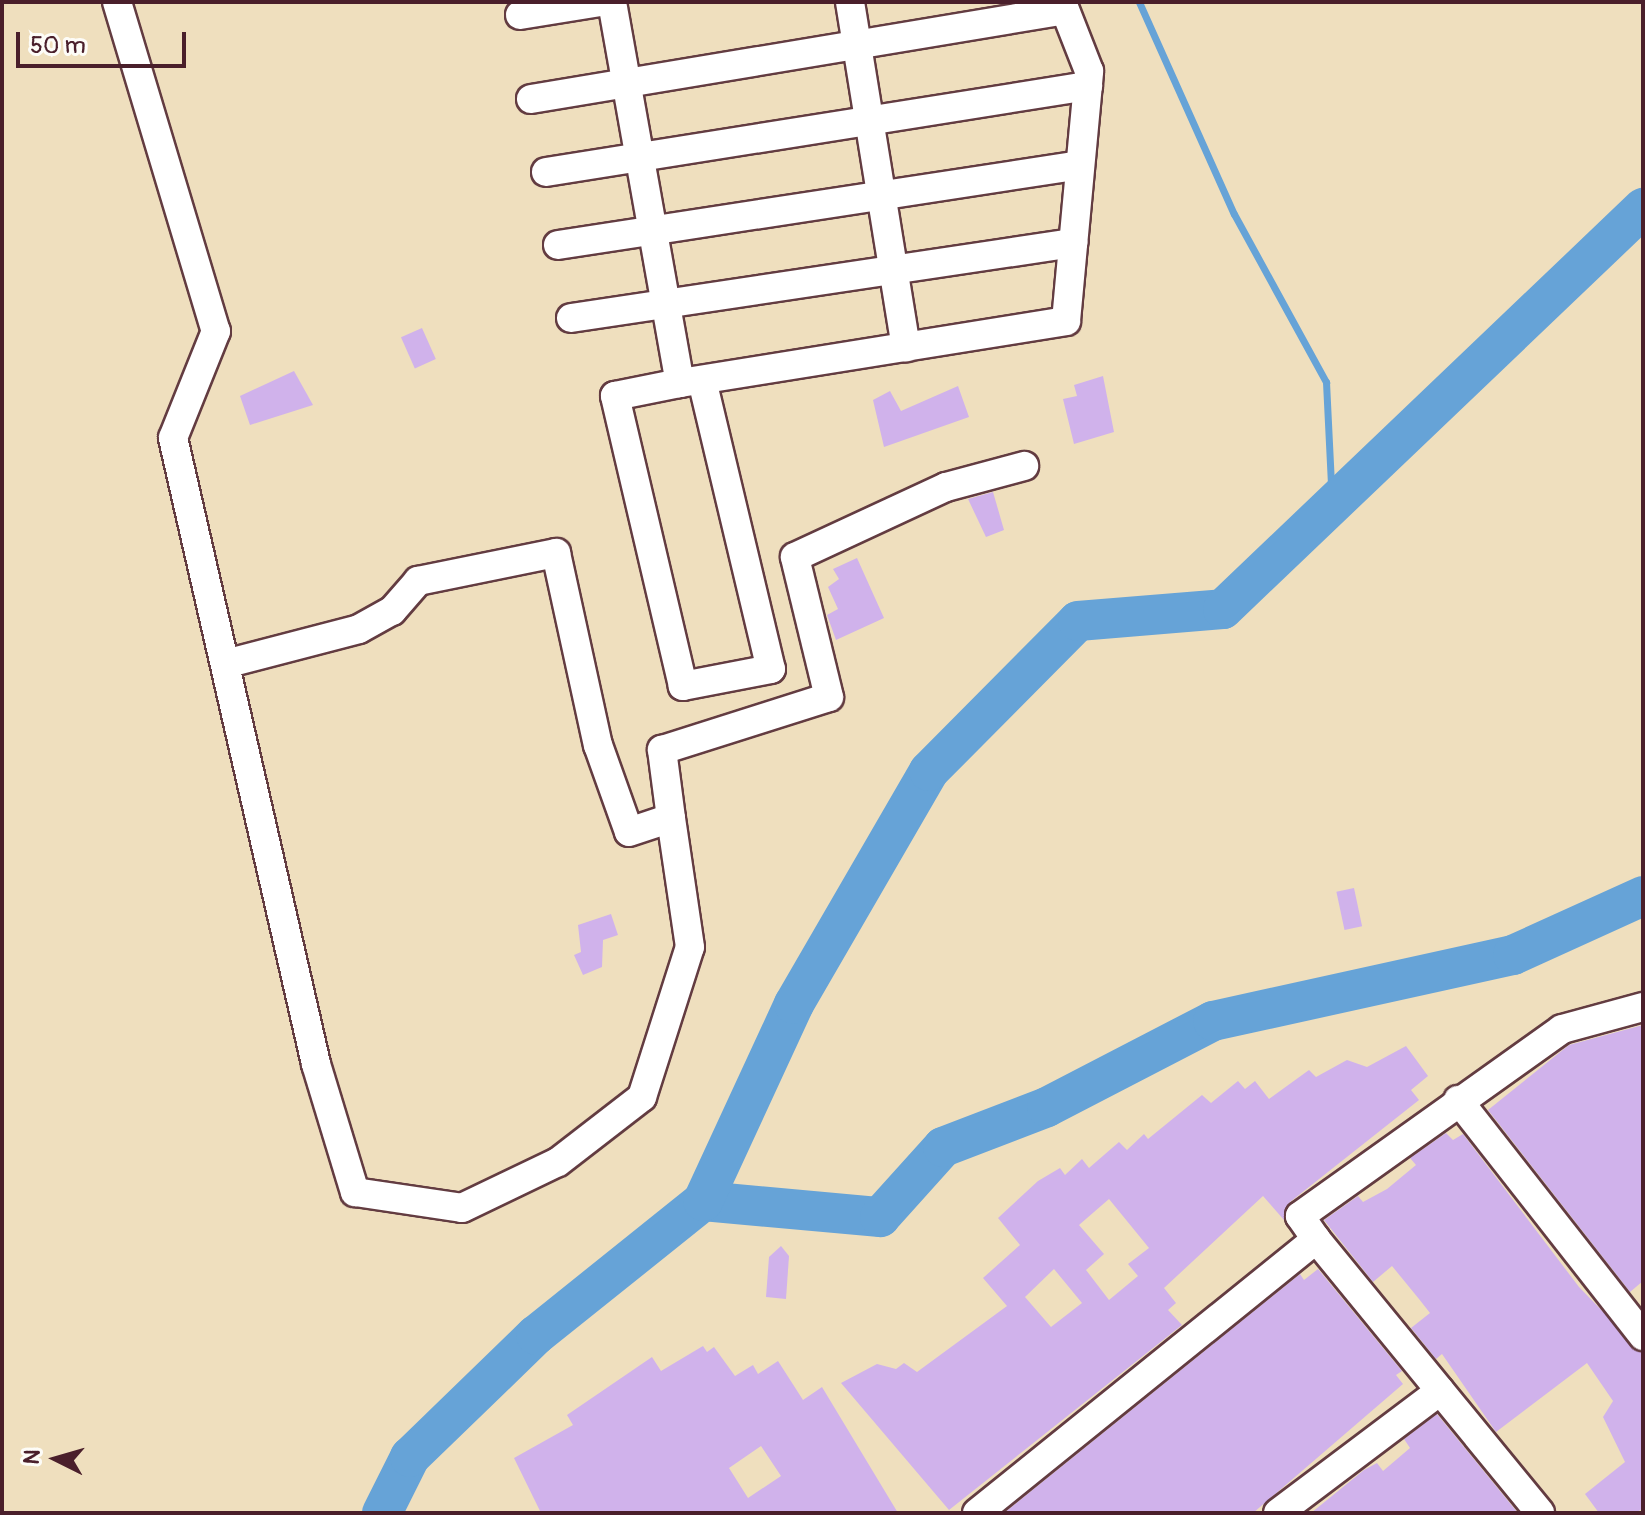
<!DOCTYPE html>
<style>
body{margin:0}
#map{position:relative;width:1645px;height:1515px;overflow:hidden;background:#efdfbe;font-family:Pangolin,sans-serif}
div>[style]{position:absolute}
.stream>*{height:7px;margin:-3.5px;padding:0 3.5px;transform-origin:3.5px;border-radius:3.5px;background:#66a3d7}
.river>*{height:40px;margin:-20px;padding:0 20px;transform-origin:20px;border-radius:20px;background:#66a3d7}
.building>*{inset:0;background:#d0b2eb;transform-origin:0 0}
.roads{filter:drop-shadow(2px 0 #633c41) drop-shadow(-2px 0 #633c41) drop-shadow(0 2px #633c41) drop-shadow(0 -2px #633c41)}
.minor>*{height:28px;margin:-14px;padding:0 14px;transform-origin:14px;border-radius:14px;background:#fff}
span{translate:-50% -50%;white-space:nowrap;text-align:center;line-height:1.15;-webkit-text-stroke:7px #fdfcf7;paint-order:stroke}
.frame{position:absolute;inset:0;border:4px solid #4a1f2b;pointer-events:none}
.north{position:absolute;left:16px;top:1419px;width:80px;height:80px;-webkit-text-stroke:6px #fdfcf7;paint-order:stroke;rotate:275deg;font-size:22px;font-weight:700;line-height:32px;text-align:center;color:#4a1f2b}
.north::after{content:'';display:block;margin:auto;width:28px;height:36px;background:#4a1f2b;clip-path:polygon(50% 0,100% 100%,50% 72%,0 100%)}
.scale{position:absolute;left:16px;top:32px;width:170px;height:36px;box-sizing:border-box;border:4px solid #4a1f2b;border-top:0;padding-left:10px;font-size:24px;line-height:28px;white-space:nowrap;color:#4a1f2b;-webkit-text-stroke:6px #fdfcf7;paint-order:stroke}
</style>
<div id="map">
<div class="stream">
<div style="left:1139px;top:2px;width:232px;rotate:65.9deg"></div>
<div style="left:1234px;top:214px;width:192px;rotate:61.3deg"></div>
<div style="left:1326px;top:382px;width:123px;rotate:87.2deg"></div>
</div>
<div class="river">
<div style="left:703px;top:1201px;width:178px;rotate:5.2deg"></div>
<div style="left:880px;top:1217px;width:94px;rotate:-48deg"></div>
<div style="left:943px;top:1147px;width:111px;rotate:-21deg"></div>
<div style="left:1047px;top:1107px;width:187px;rotate:-27.4deg"></div>
<div style="left:1213px;top:1021px;width:307px;rotate:-12.4deg"></div>
<div style="left:1513px;top:955px;width:143px;rotate:-24.4deg"></div>
<div style="left:382px;top:1513px;width:63px;rotate:-63.4deg"></div>
<div style="left:410px;top:1457px;width:175px;rotate:-44.1deg"></div>
<div style="left:536px;top:1335px;width:214px;rotate:-38.7deg"></div>
<div style="left:703px;top:1201px;width:217px;rotate:-65.2deg"></div>
<div style="left:794px;top:1004px;width:269px;rotate:-59.9deg"></div>
<div style="left:929px;top:771px;width:211px;rotate:-45.2deg"></div>
<div style="left:1078px;top:621px;width:145px;rotate:-4.7deg"></div>
<div style="left:1223px;top:609px;width:581px;rotate:-43.67deg"></div>
</div>
<div class="building">
<div style="left:422px;top:328px;width:34px;height:23px;rotate:66deg"></div>
<div style="clip-path:polygon(294px 371px,313px 405px,250px 425px,240px 396px)"></div>
<div style="clip-path:polygon(1103px 376px,1114px 432px,1074px 444px,1063px 399px,1077px 396px,1074px 385px)"></div>
<div style="clip-path:polygon(958px 386px,969px 417px,884px 447px,873px 400px,890px 391px,901px 411px)"></div>
<div style="clip-path:polygon(993px 492px,1004px 530px,986px 537px,968px 499px)"></div>
<div style="clip-path:polygon(857px 558px,884px 618px,836px 640px,827px 615px,838px 609px,828px 587px,839px 579px,833px 569px)"></div>
<div style="left:1354px;top:888px;width:39px;height:18px;rotate:78deg"></div>
<div style="clip-path:polygon(611px 914px,618px 935px,603px 940px,602px 967px,583px 975px,574px 955px,581px 952px,578px 925px)"></div>
<div style="clip-path:polygon(1643px 1025px,1643px 1281px,1630px 1292px,1488px 1110px,1569px 1045px)"></div>
<div style="clip-path:polygon(evenodd,1406px 1046px,1428px 1076px,1411px 1090px,1419px 1100px,1290px 1202px,1284px 1220px,1263px 1196px,1164px 1288px,1176px 1303px,1168px 1310px,1182px 1325px,949px 1510px,841px 1383px,877px 1364px,896px 1369px,904px 1363px,917px 1372px,1007px 1306px,983px 1278px,1020px 1245px,998px 1218px,1038px 1181px,1060px 1168px,1065px 1175px,1082px 1159px,1089px 1168px,1119px 1142px,1127px 1150px,1144px 1134px,1148px 1139px,1202px 1095px,1211px 1103px,1238px 1081px,1245px 1089px,1255px 1081px,1269px 1099px,1309px 1070px,1316px 1077px,1347px 1060px,1367px 1067px,1406px 1046px,1109px 1199px,1149px 1248px,1128px 1264px,1138px 1276px,1109px 1300px,1086px 1270px,1104px 1254px,1079px 1225px,1109px 1199px,1406px 1046px,1054px 1269px,1082px 1303px,1051px 1327px,1025px 1297px,1054px 1269px)"></div>
<div style="clip-path:polygon(1446px 1133px,1453px 1140px,1463px 1134px,1579px 1287px,1643px 1353px,1643px 1508px,1636px 1513px,1599px 1513px,1585px 1494px,1625px 1462px,1603px 1417px,1613px 1401px,1587px 1363px,1496px 1432px,1442px 1354px,1436px 1359px,1411px 1328px,1430px 1313px,1419px 1299px,1392px 1266px,1373px 1282px,1324px 1220px,1358px 1196px,1363px 1202px,1387px 1189px,1416px 1165px,1410px 1158px)"></div>
<div style="clip-path:polygon(781px 1246px,789px 1256px,786px 1299px,766px 1297px,769px 1257px)"></div>
<div style="clip-path:polygon(1318px 1269px,1402px 1371px,1396px 1375px,1403px 1384px,1253px 1513px,1004px 1513px,1300px 1274px,1304px 1280px)"></div>
<div style="clip-path:polygon(evenodd,703px 1346px,707px 1352px,714px 1347px,735px 1376px,753px 1365px,758px 1374px,778px 1361px,803px 1400px,822px 1387px,898px 1513px,541px 1513px,514px 1458px,573px 1425px,567px 1415px,652px 1357px,661px 1371px,703px 1346px,761px 1446px,781px 1476px,748px 1498px,729px 1468px,761px 1446px)"></div>
<div style="clip-path:polygon(1437px 1414px,1518px 1513px,1311px 1513px,1364px 1470px,1377px 1463px,1383px 1471px,1410px 1448px,1404px 1439px)"></div>
</div>
<div class="roads">
<div class="minor">
<div style="left:117px;top:2px;width:344px;rotate:73.3deg"></div>
<div style="left:216px;top:331px;width:115px;rotate:111.9deg"></div>
<div style="left:173px;top:438px;width:642px;rotate:77.13deg"></div>
<div style="left:316px;top:1064px;width:134px;rotate:73.1deg"></div>
<div style="left:355px;top:1192px;width:108px;rotate:8.5deg"></div>
<div style="left:462px;top:1208px;width:106px;rotate:-25.6deg"></div>
<div style="left:558px;top:1162px;width:106px;rotate:-37.7deg"></div>
<div style="left:642px;top:1097px;width:157px;rotate:-72.3deg"></div>
<div style="left:690px;top:947px;width:130px;rotate:-98.4deg"></div>
<div style="left:612px;top:2px;width:387px;rotate:79.9deg"></div>
<div style="left:850px;top:2px;width:350px;rotate:80.8deg"></div>
<div style="left:520px;top:15px;width:80px;rotate:-9.3deg"></div>
<div style="left:531px;top:99px;width:541px;rotate:-9.46deg"></div>
<div style="left:546px;top:172px;width:549px;rotate:-9.02deg"></div>
<div style="left:558px;top:245px;width:528px;rotate:-8.71deg"></div>
<div style="left:571px;top:318px;width:508px;rotate:-8.5deg"></div>
<div style="left:702px;top:380px;width:297px;rotate:76.6deg"></div>
<div style="left:771px;top:669px;width:90px;rotate:169.1deg"></div>
<div style="left:683px;top:686px;width:298px;rotate:-103.2deg"></div>
<div style="left:615px;top:396px;width:66px;rotate:-11.3deg"></div>
<div style="left:680px;top:383px;width:391px;rotate:-9.1deg"></div>
<div style="left:1066px;top:321px;width:251px;rotate:-84.7deg"></div>
<div style="left:1089px;top:71px;width:74px;rotate:-111.4deg"></div>
<div style="left:225px;top:664px;width:138px;rotate:-14.6deg"></div>
<div style="left:359px;top:629px;width:38px;rotate:-29deg"></div>
<div style="left:392px;top:611px;width:40px;rotate:-49deg"></div>
<div style="left:418px;top:581px;width:141px;rotate:-11.5deg"></div>
<div style="left:556px;top:553px;width:197px;rotate:77.7deg"></div>
<div style="left:598px;top:745px;width:92px;rotate:70.4deg"></div>
<div style="left:629px;top:832px;width:44px;rotate:-18.4deg"></div>
<div style="left:671px;top:818px;width:69px;rotate:-97.5deg"></div>
<div style="left:662px;top:750px;width:175px;rotate:-17.6deg"></div>
<div style="left:829px;top:697px;width:144px;rotate:-103.7deg"></div>
<div style="left:795px;top:557px;width:166px;rotate:-24.9deg"></div>
<div style="left:946px;top:487px;width:81px;rotate:-15.1deg"></div>
<div style="left:1458px;top:1100px;width:300px;rotate:51.9deg"></div>
<div style="left:1316px;top:1239px;width:354px;rotate:50.7deg"></div>
<div style="left:977px;top:1513px;width:436px;rotate:-38.9deg"></div>
<div style="left:1316px;top:1239px;width:28px;rotate:-125deg"></div>
<div style="left:1300px;top:1216px;width:322px;rotate:-35.5deg"></div>
<div style="left:1562px;top:1029px;width:84px;rotate:-15.2deg"></div>
<div style="left:1278px;top:1513px;width:203px;rotate:-37deg"></div>
</div>
</div>
<div class="frame"></div>
<div class="north">N</div>
<div class="scale">50 m</div>
</div>
